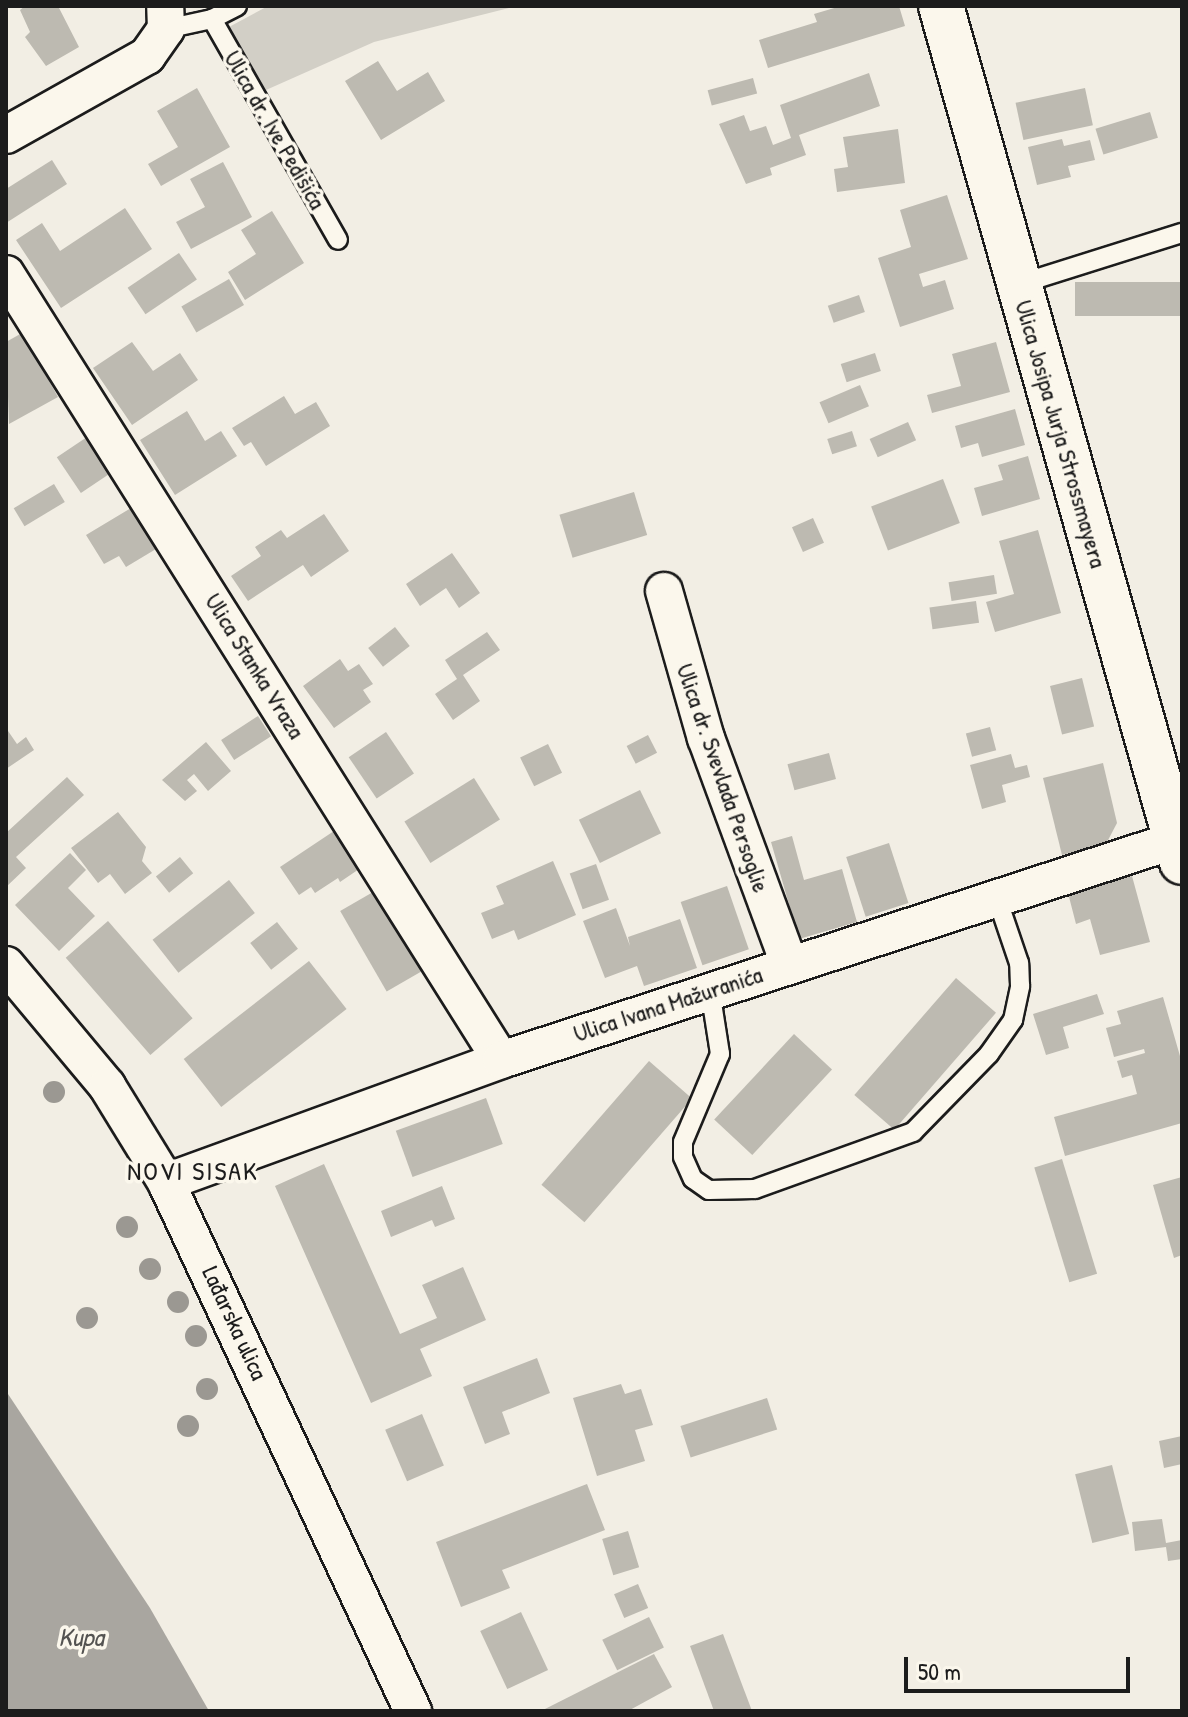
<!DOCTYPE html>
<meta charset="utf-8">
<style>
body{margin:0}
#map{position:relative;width:1188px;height:1717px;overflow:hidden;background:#f2eee4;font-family:"Patrick Hand",sans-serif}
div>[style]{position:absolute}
.green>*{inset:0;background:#d2cfc6}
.water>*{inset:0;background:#a9a6a0}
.building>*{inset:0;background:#bdbab1;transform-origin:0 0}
.roads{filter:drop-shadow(2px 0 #1c1c1c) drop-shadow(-2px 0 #1c1c1c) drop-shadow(0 2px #1c1c1c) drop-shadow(0 -2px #1c1c1c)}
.lane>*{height:18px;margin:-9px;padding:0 9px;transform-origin:9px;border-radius:9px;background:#fbf7ec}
.street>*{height:36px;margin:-18px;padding:0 18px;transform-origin:18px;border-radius:18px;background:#fbf7ec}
.primary>*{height:44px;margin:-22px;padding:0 22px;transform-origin:22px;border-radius:22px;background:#fbf7ec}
.trees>*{width:22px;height:22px;margin:-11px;border-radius:50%;background:#9b9892}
span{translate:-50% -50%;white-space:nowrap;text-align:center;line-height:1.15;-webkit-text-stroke:7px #fbf7ec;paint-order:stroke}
.street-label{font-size:24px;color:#1c1c1c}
.neighbourhood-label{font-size:26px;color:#1c1c1c;letter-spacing:2px}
.water-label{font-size:26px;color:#545351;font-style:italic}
.frame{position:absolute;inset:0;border:8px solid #1c1c1c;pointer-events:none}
.scale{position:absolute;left:904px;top:1657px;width:226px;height:36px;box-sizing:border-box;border:4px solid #1c1c1c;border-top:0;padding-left:10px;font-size:24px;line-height:28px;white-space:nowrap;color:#1c1c1c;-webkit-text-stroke:6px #fbf7ec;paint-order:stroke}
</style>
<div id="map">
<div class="green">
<div style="clip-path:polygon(268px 6px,517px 6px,374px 42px,266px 90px,229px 27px)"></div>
</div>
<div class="water">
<div style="clip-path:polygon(6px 1391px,150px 1608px,209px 1711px,6px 1711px)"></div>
</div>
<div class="building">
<div style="clip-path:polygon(25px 6px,58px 6px,79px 47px,46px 66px,25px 37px,30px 32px,20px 10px)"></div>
<div style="clip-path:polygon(841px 6px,899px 6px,905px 26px,768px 68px,759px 40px,817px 22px,814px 14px)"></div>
<div style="clip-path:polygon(378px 61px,397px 91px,428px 72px,445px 101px,381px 140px,345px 81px)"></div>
<div style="clip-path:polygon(869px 73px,880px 106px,799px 135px,806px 155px,770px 168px,772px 175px,746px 184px,719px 124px,744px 115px,750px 131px,766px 126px,773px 145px,791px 138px,780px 105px)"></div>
<div style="left:753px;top:78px;width:16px;height:47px;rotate:75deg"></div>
<div style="clip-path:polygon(197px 88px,230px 147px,161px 186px,148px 164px,178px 147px,157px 111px)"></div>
<div style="left:1085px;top:88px;width:38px;height:71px;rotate:78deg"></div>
<div style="left:1150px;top:112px;width:27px;height:57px;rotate:73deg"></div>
<div style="clip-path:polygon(898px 129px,905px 183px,837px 192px,834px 169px,848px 167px,843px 137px)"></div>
<div style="clip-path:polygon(1062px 139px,1064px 146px,1090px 140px,1095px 160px,1068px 166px,1071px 177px,1037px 185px,1028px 147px)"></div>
<div style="clip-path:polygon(52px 160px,67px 184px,6px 223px,6px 189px)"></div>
<div style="clip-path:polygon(223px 162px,252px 217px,191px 249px,176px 222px,205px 207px,190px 179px)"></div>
<div style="clip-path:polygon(947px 195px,968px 259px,919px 274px,923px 287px,945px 280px,954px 309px,900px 327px,878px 258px,911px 247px,900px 210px)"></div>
<div style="clip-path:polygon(125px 208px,152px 249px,61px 308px,16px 240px,42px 223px,60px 251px)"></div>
<div style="clip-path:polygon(272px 211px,304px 263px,245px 300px,228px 272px,256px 254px,241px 230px)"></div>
<div style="left:179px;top:253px;width:32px;height:62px;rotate:56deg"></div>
<div style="left:229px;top:279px;width:30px;height:55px;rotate:60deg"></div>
<div style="left:1182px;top:282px;width:34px;height:107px;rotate:90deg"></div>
<div style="left:859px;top:295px;width:18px;height:33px;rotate:71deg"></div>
<div style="clip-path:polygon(22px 333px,58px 397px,9px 424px,6px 342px)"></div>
<div style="clip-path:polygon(132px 342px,153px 371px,180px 353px,198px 380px,132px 425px,93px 368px)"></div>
<div style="clip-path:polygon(996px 342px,1010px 392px,932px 413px,927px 395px,961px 386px,952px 354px)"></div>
<div style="left:875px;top:353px;width:19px;height:36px;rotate:72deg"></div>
<div style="left:860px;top:385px;width:23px;height:44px;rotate:67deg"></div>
<div style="clip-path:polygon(284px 396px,295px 414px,316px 402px,330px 426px,266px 466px,251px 442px,244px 446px,232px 428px)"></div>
<div style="clip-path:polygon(1015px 409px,1025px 445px,982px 457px,978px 443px,961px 448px,955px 426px)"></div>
<div style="clip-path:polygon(187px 411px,205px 441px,221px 431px,237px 456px,175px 495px,140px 440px)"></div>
<div style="left:908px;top:422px;width:20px;height:42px;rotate:66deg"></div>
<div style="left:852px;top:431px;width:16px;height:26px;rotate:72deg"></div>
<div style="left:90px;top:435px;width:43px;height:40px;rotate:56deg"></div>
<div style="clip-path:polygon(1028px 456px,1040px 499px,982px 516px,974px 488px,1003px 480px,998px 465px)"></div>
<div style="left:943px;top:479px;width:47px;height:77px;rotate:69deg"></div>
<div style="left:54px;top:484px;width:21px;height:47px;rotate:59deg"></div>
<div style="left:634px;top:492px;width:45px;height:78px;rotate:73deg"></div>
<div style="clip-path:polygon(136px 505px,161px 546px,126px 567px,119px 556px,104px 564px,86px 535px)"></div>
<div style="clip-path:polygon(324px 514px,349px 551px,311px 577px,303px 565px,248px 601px,231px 576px,261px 556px,255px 547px,281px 530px,287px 538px)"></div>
<div style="left:813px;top:518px;width:27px;height:23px;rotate:66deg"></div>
<div style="clip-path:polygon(1038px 530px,1061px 613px,995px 632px,986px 602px,1014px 594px,999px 541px)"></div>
<div style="clip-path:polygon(452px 553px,480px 593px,459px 608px,446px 588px,420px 606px,406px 584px)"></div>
<div style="left:994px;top:575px;width:19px;height:46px;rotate:81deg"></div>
<div style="left:976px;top:601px;width:22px;height:47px;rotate:82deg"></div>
<div style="left:395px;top:627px;width:24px;height:34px;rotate:52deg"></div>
<div style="clip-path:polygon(487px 632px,500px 650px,463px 675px,480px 701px,453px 720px,435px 694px,457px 679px,445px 660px)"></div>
<div style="clip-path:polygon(340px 659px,348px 671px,359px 664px,373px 684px,363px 690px,371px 702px,334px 728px,303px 686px)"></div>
<div style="left:1082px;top:678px;width:50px;height:33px;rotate:76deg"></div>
<div style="left:258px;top:716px;width:24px;height:44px;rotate:57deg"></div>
<div style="left:990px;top:727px;width:24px;height:25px;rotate:75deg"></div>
<div style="clip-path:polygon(6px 728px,17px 744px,26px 737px,34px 750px,6px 769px)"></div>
<div style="left:386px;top:732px;width:50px;height:45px;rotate:56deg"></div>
<div style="left:648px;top:735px;width:20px;height:24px;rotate:63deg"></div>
<div style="clip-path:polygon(206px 742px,231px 771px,208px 791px,194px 774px,187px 780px,197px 791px,185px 801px,162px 780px)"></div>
<div style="left:548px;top:744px;width:32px;height:31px;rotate:64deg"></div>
<div style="left:829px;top:753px;width:27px;height:43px;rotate:75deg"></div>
<div style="clip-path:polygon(1011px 754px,1015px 768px,1027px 765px,1030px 777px,1002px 785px,1006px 802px,982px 809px,970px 765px)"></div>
<div style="clip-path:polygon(1103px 763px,1117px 823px,1106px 844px,1062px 855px,1043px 778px)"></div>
<div style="clip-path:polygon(67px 777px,84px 795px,16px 857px,26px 868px,6px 887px,6px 833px)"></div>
<div style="left:474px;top:778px;width:49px;height:82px;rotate:58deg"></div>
<div style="left:640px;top:790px;width:48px;height:68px;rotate:64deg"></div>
<div style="clip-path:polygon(118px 812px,146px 847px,142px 861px,152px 873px,125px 894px,110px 874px,98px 883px,71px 848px)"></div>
<div style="clip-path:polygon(343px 825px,368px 863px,340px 882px,338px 878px,315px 893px,311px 887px,299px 895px,280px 867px)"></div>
<div style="clip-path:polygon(792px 836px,804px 880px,842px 869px,857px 922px,799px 939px,771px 842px)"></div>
<div style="left:889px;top:843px;width:63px;height:45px;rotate:72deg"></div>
<div style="clip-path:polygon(70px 853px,86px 870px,68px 888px,95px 916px,59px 951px,15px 905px)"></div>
<div style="left:180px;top:857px;width:21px;height:31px;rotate:51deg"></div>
<div style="clip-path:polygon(553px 861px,576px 915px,518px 940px,514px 930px,492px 939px,481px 913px,504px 904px,496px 886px)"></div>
<div style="left:596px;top:864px;width:38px;height:28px;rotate:70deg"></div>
<div style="clip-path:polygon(1132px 876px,1150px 942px,1100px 955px,1090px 919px,1076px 924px,1068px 893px)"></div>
<div style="left:229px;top:880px;width:42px;height:97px;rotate:52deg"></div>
<div style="left:727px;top:886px;width:67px;height:49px;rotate:71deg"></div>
<div style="left:380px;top:888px;width:93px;height:46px;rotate:60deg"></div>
<div style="clip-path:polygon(616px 908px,630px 946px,628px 937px,680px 919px,697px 968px,644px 986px,637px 966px,605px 978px,583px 921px)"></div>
<div style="left:108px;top:921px;width:129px;height:56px;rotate:49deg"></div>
<div style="left:277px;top:922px;width:34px;height:34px;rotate:52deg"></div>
<div style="left:309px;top:961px;width:61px;height:159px;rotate:52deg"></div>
<div style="left:956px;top:978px;width:53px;height:155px;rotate:41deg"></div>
<div style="clip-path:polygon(1097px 994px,1104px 1014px,1063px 1027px,1069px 1048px,1046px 1055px,1033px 1014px)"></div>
<div style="clip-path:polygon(1163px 997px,1182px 1063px,1182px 1123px,1065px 1156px,1054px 1117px,1137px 1094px,1132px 1075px,1122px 1078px,1117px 1061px,1145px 1053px,1144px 1049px,1114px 1057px,1106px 1028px,1121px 1024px,1117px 1011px)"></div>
<div style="left:794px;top:1034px;width:52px;height:117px;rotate:43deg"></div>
<div style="left:649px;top:1061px;width:57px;height:164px;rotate:41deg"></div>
<div style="left:486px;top:1098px;width:49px;height:96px;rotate:70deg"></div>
<div style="left:1062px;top:1159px;width:120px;height:29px;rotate:73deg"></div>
<div style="clip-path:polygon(324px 1164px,400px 1334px,437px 1318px,422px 1285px,463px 1267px,486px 1320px,420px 1349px,432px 1376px,371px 1403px,275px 1186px)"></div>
<div style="clip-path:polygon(1182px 1177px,1182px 1255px,1174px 1258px,1153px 1185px)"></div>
<div style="clip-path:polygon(442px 1186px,455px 1219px,435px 1227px,432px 1220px,391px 1237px,381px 1211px)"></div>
<div style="clip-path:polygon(537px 1358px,550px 1393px,502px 1412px,510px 1434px,485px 1444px,463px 1387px)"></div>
<div style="clip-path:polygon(621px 1384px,625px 1394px,641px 1389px,653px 1425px,635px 1430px,645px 1461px,597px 1476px,573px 1398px)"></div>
<div style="left:767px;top:1398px;width:33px;height:91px;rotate:72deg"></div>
<div style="left:422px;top:1414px;width:56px;height:40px;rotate:67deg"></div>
<div style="clip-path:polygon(1182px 1436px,1182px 1464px,1164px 1468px,1159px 1441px)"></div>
<div style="left:1112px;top:1465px;width:71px;height:38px;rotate:76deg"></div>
<div style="clip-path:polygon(587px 1484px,605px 1530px,502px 1570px,510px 1588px,461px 1607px,436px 1542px)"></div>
<div style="clip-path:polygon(1162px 1519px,1166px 1543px,1182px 1540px,1182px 1559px,1168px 1561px,1166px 1547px,1135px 1551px,1132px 1522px)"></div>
<div style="left:628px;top:1531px;width:38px;height:27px;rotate:73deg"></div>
<div style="left:638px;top:1584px;width:26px;height:26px;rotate:67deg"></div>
<div style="left:521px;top:1612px;width:64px;height:45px;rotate:65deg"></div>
<div style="left:649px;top:1617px;width:34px;height:52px;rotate:64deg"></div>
<div style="clip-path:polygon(723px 1634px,752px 1711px,714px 1711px,690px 1646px)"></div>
<div style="clip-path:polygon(654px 1654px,672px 1687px,628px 1711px,541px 1711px)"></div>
</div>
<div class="roads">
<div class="lane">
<div style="left:212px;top:19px;width:254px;rotate:60.3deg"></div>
<div style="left:166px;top:29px;width:47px;rotate:-12.3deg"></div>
<div style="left:212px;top:19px;width:28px;rotate:-27deg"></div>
<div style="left:1020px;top:284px;width:170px;rotate:-17.5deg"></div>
<div style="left:710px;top:990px;width:65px;rotate:81.1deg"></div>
<div style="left:720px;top:1054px;width:95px;rotate:112.8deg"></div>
<div style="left:683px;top:1142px;width:15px;rotate:90deg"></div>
<div style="left:683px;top:1157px;width:24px;rotate:66deg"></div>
<div style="left:693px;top:1179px;width:19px;rotate:35deg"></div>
<div style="left:709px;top:1190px;width:46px;rotate:-1.2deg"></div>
<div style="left:755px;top:1189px;width:168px;rotate:-19.8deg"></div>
<div style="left:913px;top:1132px;width:109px;rotate:-45.7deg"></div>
<div style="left:989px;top:1054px;width:42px;rotate:-54.8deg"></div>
<div style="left:1013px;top:1020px;width:35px;rotate:-78deg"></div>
<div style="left:1020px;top:986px;width:23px;rotate:-92deg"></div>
<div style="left:1019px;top:963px;width:72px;rotate:-108.7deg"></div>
</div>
<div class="street">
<div style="left:6px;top:135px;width:162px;rotate:-29.3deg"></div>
<div style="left:147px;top:56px;width:33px;rotate:-55deg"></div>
<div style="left:166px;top:29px;width:23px;rotate:-92deg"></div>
<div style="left:6px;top:274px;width:929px;rotate:57.8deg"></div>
<div style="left:664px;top:591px;width:153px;rotate:74.1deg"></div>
<div style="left:706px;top:738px;width:240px;rotate:69.8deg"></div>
<div style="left:6px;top:965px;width:158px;rotate:50.1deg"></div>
<div style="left:107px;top:1086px;width:113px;rotate:58.4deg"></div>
<div style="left:166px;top:1182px;width:584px;rotate:64.97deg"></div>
<div style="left:166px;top:1182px;width:357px;rotate:-20deg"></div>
<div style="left:501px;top:1060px;width:716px;rotate:-18.06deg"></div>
</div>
<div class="primary">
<div style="left:941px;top:6px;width:889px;rotate:74.28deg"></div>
</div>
</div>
<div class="trees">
<div style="left:54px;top:1092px"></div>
<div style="left:127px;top:1227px"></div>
<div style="left:150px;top:1269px"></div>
<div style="left:178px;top:1302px"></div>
<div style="left:87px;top:1318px"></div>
<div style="left:196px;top:1336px"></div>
<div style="left:207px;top:1389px"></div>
<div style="left:188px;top:1426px"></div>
</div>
<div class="street-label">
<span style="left:275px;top:130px;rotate:60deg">Ulica dr. Ive Pedišića</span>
<span style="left:1061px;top:434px;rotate:74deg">Ulica Josipa Jurja Strossmayera</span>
<span style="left:255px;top:666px;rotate:58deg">Ulica Stanka Vraza</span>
<span style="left:723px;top:778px;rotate:71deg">Ulica dr. Svevlada Persoglie</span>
<span style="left:668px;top:1004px;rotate:-18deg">Ulica Ivana Mažuranića</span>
<span style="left:235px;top:1323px;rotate:65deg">Lađarska ulica</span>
</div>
<div class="neighbourhood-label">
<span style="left:193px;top:1171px">NOVI SISAK</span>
</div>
<div class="water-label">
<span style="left:81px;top:1637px">Kupa</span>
</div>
<div class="frame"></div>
<div class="scale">50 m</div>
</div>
